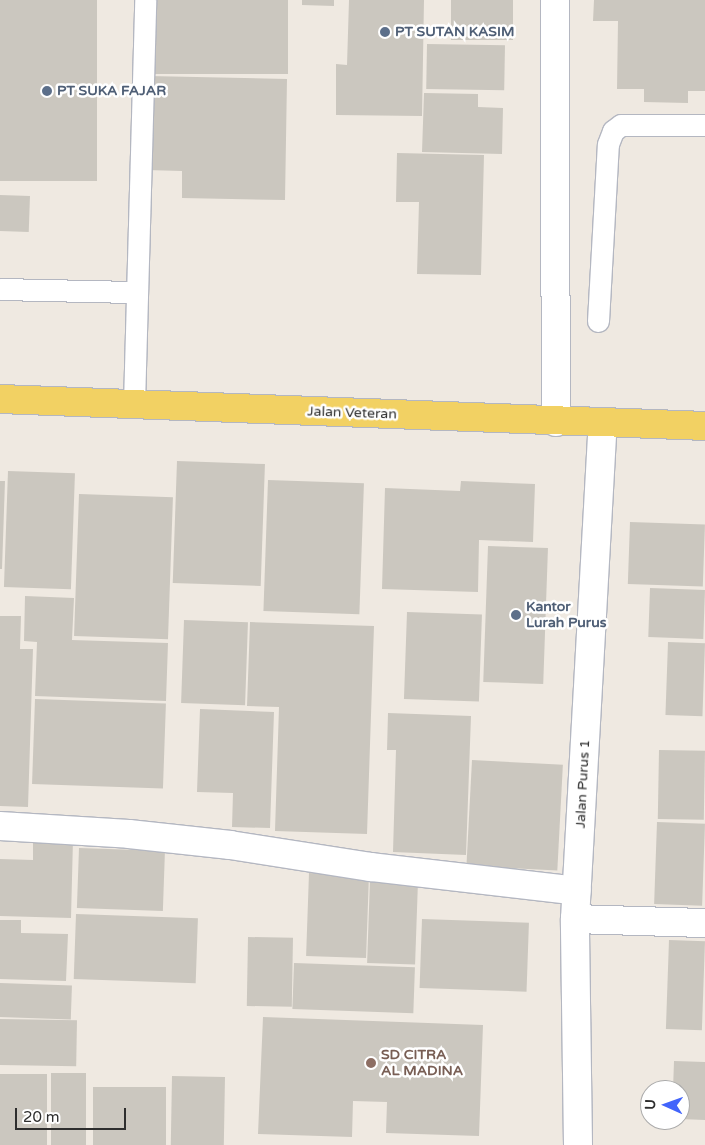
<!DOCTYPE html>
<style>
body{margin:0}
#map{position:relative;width:705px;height:1145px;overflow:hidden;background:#efe9e1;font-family:"Varela Round",sans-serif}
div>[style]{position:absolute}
.building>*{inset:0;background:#cbc7bf;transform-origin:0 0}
.roads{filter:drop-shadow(1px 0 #b4b7c1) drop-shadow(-1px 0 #b4b7c1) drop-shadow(0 1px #b4b7c1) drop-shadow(0 -1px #b4b7c1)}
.lane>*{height:21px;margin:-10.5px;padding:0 10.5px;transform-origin:10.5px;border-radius:10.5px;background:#fff}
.street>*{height:28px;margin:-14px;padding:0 14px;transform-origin:14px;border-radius:14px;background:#fff}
.primary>*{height:28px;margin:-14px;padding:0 14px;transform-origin:14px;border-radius:14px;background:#f2d163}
.dots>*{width:14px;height:14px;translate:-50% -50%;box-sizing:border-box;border:2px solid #fff;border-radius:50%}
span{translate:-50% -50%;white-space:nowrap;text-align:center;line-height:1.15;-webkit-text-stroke:5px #fff;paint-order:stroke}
.service-label{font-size:14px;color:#4e5e75;font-weight:700}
.left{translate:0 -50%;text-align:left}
.street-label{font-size:14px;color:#2e2e2e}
.education-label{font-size:14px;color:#785e54;font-weight:700}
.north{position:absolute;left:640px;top:1080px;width:50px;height:50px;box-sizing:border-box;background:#fff;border:1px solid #ababab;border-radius:50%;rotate:272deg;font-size:14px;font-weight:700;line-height:20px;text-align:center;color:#2e2e2e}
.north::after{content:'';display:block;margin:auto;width:18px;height:22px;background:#4264fb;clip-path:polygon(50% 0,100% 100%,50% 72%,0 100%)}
.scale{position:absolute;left:15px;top:1108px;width:111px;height:22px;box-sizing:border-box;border:2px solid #2e2e2e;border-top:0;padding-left:6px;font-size:15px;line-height:18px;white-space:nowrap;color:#2e2e2e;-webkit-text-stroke:4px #fff;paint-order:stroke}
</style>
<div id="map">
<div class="building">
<div style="left:0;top:0;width:97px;height:181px"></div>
<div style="left:150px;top:0;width:138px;height:74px"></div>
<div style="clip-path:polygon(302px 0,334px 0,334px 6px,302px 5px)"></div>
<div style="clip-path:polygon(349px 0,424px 0,422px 116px,336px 115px,336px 64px,347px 65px)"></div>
<div style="left:451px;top:0;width:62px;height:40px"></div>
<div style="clip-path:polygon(594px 0,705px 0,705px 91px,688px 91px,688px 103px,644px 102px,644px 89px,617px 89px,618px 21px,593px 21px)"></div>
<div style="left:427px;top:44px;width:78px;height:45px;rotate:1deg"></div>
<div style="clip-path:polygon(148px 76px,287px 79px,285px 200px,182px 198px,182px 171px,146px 170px)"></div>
<div style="clip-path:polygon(424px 93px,478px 94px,478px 107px,503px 108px,502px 154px,422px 152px)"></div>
<div style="clip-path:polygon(397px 153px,484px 155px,481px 275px,417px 274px,419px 202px,396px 202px)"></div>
<div style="left:0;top:195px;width:30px;height:36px;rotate:2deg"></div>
<div style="left:177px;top:461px;width:88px;height:122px;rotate:2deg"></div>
<div style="left:8px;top:471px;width:67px;height:116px;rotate:2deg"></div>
<div style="left:268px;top:480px;width:96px;height:131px;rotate:2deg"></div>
<div style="clip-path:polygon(0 481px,5px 481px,2px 569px,0 569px)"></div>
<div style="clip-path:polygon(461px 481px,535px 484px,533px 542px,479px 540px,478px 592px,382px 589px,385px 488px,460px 491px)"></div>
<div style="left:79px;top:494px;width:94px;height:142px;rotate:2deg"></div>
<div style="left:630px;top:522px;width:75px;height:62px;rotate:2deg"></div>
<div style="left:488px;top:546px;width:60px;height:136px;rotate:2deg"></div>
<div style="left:650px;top:588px;width:55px;height:49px;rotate:2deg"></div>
<div style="clip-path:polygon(25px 596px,74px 598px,72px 640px,168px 643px,166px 701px,35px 696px,37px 642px,24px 641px)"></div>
<div style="left:407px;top:612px;width:75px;height:87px;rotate:2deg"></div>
<div style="clip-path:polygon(0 616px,21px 616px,20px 649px,33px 649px,28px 807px,0 806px)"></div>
<div style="left:184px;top:620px;width:64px;height:83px;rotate:2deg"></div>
<div style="clip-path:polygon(250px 622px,374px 626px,367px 834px,275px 831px,279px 707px,247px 706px)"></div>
<div style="left:668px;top:642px;width:37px;height:73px;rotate:2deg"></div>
<div style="left:35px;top:699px;width:131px;height:85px;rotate:2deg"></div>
<div style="clip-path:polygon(200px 709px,274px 712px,270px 828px,232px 827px,233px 793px,197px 792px)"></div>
<div style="clip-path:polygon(388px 713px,471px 716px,466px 855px,393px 852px,396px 750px,387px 750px)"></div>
<div style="left:659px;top:750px;width:46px;height:69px;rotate:1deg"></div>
<div style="left:472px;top:760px;width:91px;height:106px;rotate:3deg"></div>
<div style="left:657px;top:822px;width:48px;height:82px;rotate:2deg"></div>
<div style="clip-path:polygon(33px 838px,73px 839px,71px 918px,0 916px,0 859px,33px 860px)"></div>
<div style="left:79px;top:848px;width:86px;height:60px;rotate:2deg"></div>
<div style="left:309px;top:873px;width:60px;height:83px;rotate:2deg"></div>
<div style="left:370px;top:880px;width:48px;height:83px;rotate:2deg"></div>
<div style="left:76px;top:914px;width:122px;height:65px;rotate:2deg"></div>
<div style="left:422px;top:919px;width:107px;height:69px;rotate:2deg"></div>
<div style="clip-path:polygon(0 920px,21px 920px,21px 933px,68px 934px,66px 981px,0 979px)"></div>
<div style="left:248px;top:937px;width:45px;height:69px;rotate:1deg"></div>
<div style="left:669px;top:940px;width:36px;height:89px;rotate:2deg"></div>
<div style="left:294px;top:963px;width:121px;height:46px;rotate:2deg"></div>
<div style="left:0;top:983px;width:72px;height:34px;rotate:2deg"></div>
<div style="clip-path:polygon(263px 1017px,483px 1025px,479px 1136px,386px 1133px,387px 1102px,353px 1101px,352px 1137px,258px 1134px)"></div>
<div style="left:0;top:1019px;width:77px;height:46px;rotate:1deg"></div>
<div style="clip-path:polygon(674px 1061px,705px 1062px,705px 1120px,680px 1119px,680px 1090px,673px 1090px)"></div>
<div style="left:51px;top:1073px;width:35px;height:72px"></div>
<div style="left:0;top:1074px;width:47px;height:71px"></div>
<div style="left:172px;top:1076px;width:53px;height:69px;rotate:1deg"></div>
<div style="left:93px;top:1087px;width:73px;height:58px"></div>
</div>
<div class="roads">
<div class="lane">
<div style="left:0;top:289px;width:137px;rotate:1.3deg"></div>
<div style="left:598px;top:321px;width:177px;rotate:-86.8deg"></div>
<div style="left:608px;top:144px;width:14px;rotate:-69deg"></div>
<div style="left:613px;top:131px;width:10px;rotate:-37deg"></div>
<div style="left:621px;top:125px;width:84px"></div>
<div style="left:134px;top:404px;width:404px;rotate:-88.4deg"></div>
</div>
<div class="street">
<div style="left:555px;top:0;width:422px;rotate:89.9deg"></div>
<div style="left:0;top:826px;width:129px;rotate:3.5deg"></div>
<div style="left:129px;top:834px;width:102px;rotate:6.2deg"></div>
<div style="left:230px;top:845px;width:143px;rotate:8.9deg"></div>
<div style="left:371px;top:867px;width:207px;rotate:6.6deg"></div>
<div style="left:575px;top:919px;width:130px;rotate:1.8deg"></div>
<div style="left:578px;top:1145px;width:226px;rotate:-90.8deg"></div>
<div style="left:575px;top:919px;width:497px;rotate:-86.8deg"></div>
</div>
<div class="primary">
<div style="left:0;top:399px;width:706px;rotate:2.19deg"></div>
</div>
</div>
<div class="dots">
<div style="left:385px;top:32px;background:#5c6f8a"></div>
<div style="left:47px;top:91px;background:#5c6f8a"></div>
<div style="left:516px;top:615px;background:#5c6f8a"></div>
<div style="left:371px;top:1063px;background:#8d6e63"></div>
</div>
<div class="service-label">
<span class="left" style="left:395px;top:32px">PT SUTAN KASIM</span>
<span class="left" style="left:57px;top:91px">PT SUKA FAJAR</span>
<span class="left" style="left:526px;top:615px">Kantor<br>Lurah Purus</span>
</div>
<div class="street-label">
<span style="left:352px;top:413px;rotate:2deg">Jalan Veteran</span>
<span style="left:583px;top:784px;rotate:-87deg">Jalan Purus 1</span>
</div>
<div class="education-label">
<span class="left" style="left:381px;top:1063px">SD CITRA<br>AL MADINA</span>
</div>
<div class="north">U</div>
<div class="scale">20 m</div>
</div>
